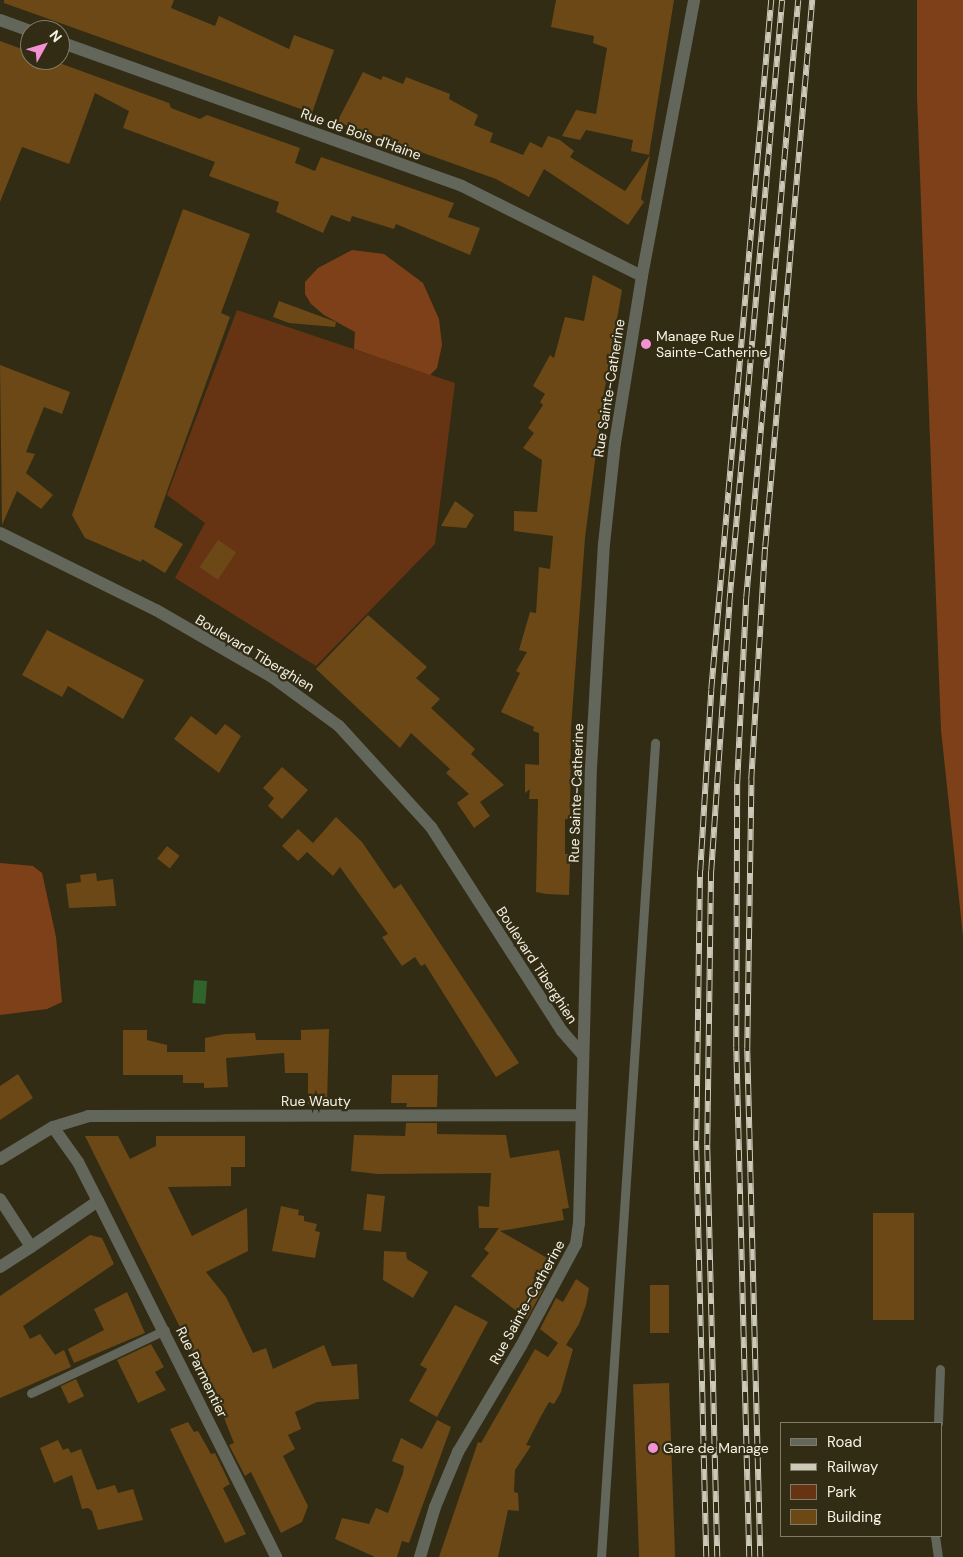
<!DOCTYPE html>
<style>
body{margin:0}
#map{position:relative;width:963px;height:1557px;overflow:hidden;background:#322c15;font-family:"DM Sans",sans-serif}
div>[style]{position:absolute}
.green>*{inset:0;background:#663313}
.forest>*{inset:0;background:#7e4018}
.water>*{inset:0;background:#31642d;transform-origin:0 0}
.building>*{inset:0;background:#6b4815;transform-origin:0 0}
.service>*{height:9px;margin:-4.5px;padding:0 4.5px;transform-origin:4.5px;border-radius:4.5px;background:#63665b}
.minor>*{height:12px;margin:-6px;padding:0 6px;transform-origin:6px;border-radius:6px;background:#63665b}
.rail>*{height:5.5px;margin-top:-2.75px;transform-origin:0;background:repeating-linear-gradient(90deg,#322c15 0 11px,#cdc9b9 0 22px);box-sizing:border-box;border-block:1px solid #cdc9b9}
.dots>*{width:14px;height:14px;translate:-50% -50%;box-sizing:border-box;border:2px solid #322c15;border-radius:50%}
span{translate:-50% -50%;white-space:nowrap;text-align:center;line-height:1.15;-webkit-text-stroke:4.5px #322c15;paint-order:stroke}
.street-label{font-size:14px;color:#f5f2e4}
.poi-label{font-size:14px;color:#f5f2e4}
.left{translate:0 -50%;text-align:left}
.legend{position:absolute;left:780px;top:1422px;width:162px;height:115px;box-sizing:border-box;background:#322c15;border:1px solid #807b68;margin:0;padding:6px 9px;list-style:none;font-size:15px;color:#f5f2e4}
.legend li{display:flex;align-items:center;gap:10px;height:25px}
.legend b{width:25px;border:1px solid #807b68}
.north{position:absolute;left:20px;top:20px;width:50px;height:50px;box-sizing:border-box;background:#322c15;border:1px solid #807b68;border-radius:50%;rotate:51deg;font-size:14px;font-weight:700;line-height:20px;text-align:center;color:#f5f2e4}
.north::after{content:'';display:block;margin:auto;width:18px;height:22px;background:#f391d5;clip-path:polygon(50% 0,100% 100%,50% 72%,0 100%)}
</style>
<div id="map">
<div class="green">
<div style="clip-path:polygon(237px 310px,455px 383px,435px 544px,316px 666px,175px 578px,205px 523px,167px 495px)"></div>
</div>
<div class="forest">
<div style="clip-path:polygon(917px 0,963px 0,963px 936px,941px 730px,917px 96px)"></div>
<div style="clip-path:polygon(352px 250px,384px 254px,423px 283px,439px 319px,442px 345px,437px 368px,430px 375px,354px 349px,355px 332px,324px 315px,311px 304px,305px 294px,305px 282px,318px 268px)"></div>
<div style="clip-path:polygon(0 863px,33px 866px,42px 873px,56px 937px,62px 1002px,47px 1009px,0 1015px)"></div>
</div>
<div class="water">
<div style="left:194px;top:980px;width:13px;height:23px;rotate:4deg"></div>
</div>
<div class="building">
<div style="clip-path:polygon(4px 0,174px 0,171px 8px,215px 26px,219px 16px,289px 49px,294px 35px,334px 50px,312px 113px,4px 3px)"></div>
<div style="clip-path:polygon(556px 0,674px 0,649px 155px,631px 151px,633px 140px,586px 130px,580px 140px,562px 136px,576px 110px,596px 114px,607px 48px,593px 43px,594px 36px,551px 27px)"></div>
<div style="clip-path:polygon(0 41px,30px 52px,30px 60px,51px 60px,169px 103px,171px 108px,200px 119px,207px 115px,300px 148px,295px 163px,315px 171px,321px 157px,454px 203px,448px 217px,480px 228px,470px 255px,396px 224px,394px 229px,352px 216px,350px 222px,331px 215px,323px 233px,276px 212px,279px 202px,209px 176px,215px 162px,123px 128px,129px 111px,95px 93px,69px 164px,22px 147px,0 202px)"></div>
<div style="clip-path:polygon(363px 72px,381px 80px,383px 76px,403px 84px,406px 77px,450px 94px,449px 99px,478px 115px,474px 125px,493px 133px,490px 142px,523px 155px,530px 142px,542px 148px,548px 136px,560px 140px,574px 151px,570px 157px,625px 191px,650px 155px,641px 199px,644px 202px,628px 225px,544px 169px,529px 197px,496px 179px,337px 122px)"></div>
<div style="clip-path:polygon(183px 209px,250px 234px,221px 313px,230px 317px,154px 527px,183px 544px,165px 573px,142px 559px,141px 562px,85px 538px,72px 515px)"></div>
<div style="clip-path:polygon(593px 275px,622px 290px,603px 399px,585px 538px,571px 728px,570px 819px,565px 819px,565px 854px,569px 854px,570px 864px,569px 895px,546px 894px,536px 892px,538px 799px,529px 799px,530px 789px,525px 793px,525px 764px,539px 765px,539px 733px,533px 731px,534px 727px,501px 712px,520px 673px,516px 671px,527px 652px,519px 650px,530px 612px,536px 613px,539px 567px,550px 569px,553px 536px,514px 531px,514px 511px,537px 512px,542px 460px,523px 448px,534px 433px,528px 428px,543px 405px,540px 402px,545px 394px,533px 386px,550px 355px,554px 358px,565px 317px,584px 321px)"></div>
<div style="clip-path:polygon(279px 301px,336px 322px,335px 327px,289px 323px,273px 317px)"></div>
<div style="clip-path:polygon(0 365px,70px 392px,62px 414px,44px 407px,26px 452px,35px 454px,26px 473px,53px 495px,41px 509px,17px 491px,2px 525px)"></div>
<div style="clip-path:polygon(455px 501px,474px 515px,466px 528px,441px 526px)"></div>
<div style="left:218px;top:540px;width:22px;height:33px;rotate:34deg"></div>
<div style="clip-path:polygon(368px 615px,427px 667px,416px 678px,440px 699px,431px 708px,475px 749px,471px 754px,504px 785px,480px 802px,490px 816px,474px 828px,457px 803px,469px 794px,446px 773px,450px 769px,411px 733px,400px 748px,316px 669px)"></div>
<div style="clip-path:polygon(47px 630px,144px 680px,123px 719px,68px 686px,62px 697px,22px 675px)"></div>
<div style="clip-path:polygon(191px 716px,216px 735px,225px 724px,241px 736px,219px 773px,174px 739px)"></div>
<div style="clip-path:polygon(282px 767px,308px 790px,282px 819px,268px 806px,274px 798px,263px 788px)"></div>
<div style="clip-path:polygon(336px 817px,362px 842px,394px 889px,401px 884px,519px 1063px,496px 1077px,425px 964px,421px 966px,415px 957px,402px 966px,382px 937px,388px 934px,340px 867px,333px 876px,307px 852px,298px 861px,282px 846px,298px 829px,313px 843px)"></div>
<div style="left:167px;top:846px;width:16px;height:16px;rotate:38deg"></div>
<div style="clip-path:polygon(96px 873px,97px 881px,113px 879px,116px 906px,69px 908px,66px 884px,81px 882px,80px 875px)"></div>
<div style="clip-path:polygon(329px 1029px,327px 1104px,308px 1104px,308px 1073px,285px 1073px,284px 1053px,226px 1058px,228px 1087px,204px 1088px,204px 1083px,183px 1083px,183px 1075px,123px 1075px,123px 1030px,147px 1030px,147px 1040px,167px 1045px,167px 1052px,205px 1052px,205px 1038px,225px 1034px,255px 1033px,256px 1040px,301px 1040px,301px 1030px)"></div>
<div style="clip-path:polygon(18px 1074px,33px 1098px,0 1120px,0 1086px)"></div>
<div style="clip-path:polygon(392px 1075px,438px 1075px,437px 1107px,406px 1107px,407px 1103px,391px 1103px)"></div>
<div style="clip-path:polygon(406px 1123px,437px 1123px,437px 1134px,506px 1135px,510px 1158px,559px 1150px,569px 1208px,562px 1209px,564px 1220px,500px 1231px,549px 1259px,537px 1284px,543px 1289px,527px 1319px,471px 1276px,489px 1253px,484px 1249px,499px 1228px,479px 1228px,478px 1206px,489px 1207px,491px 1173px,378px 1174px,351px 1171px,354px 1135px,405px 1136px)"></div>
<div style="clip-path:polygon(85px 1136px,118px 1136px,130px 1159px,156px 1146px,156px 1136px,245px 1136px,245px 1167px,231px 1167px,231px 1186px,168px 1187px,192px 1236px,247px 1208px,248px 1251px,206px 1272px,226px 1297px,253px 1353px,266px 1348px,273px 1369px,324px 1345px,332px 1366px,357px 1364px,359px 1399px,317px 1402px,295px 1412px,301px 1429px,288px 1435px,295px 1449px,283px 1456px,308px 1506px,302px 1522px,281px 1533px,251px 1472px,245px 1476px,229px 1445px,234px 1443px,220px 1408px)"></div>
<div style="left:367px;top:1194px;width:18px;height:36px;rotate:6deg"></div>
<div style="clip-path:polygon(281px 1206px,299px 1210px,298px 1215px,304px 1216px,304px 1221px,317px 1224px,315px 1231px,320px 1232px,315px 1258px,272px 1251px)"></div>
<div style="left:873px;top:1213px;width:41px;height:107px"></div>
<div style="clip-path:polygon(90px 1235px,102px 1238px,114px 1264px,23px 1326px,30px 1339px,40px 1334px,55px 1355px,64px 1350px,71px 1367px,0 1398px,0 1296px)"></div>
<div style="clip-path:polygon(384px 1251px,406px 1252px,407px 1259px,428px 1272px,413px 1298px,383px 1280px)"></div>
<div style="clip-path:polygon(576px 1279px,589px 1288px,586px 1305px,579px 1324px,566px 1345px,573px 1349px,561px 1392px,554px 1404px,549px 1402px,540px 1418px,526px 1445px,531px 1446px,515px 1470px,514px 1492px,518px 1493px,519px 1511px,508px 1510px,498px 1557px,439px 1557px,478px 1442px,481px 1443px,535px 1349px,548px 1357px,558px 1343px,540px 1329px,556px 1298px,563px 1302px)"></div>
<div style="left:650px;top:1285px;width:19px;height:48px"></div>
<div style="clip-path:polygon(127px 1292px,145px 1333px,74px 1363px,68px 1349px,104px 1330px,94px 1309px)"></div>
<div style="clip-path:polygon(455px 1305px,488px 1322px,437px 1417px,409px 1401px,427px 1369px,420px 1365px)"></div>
<div style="clip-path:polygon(151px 1344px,164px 1367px,155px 1372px,166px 1390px,138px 1403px,117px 1360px)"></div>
<div style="left:76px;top:1379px;width:19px;height:17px;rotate:65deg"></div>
<div style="left:669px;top:1383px;width:174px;height:36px;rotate:88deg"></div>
<div style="clip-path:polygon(437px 1420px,451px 1427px,409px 1543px,402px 1541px,397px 1557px,375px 1557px,335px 1539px,342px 1518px,369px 1524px,376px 1508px,388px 1513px,403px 1473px,404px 1466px,392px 1461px,401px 1438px,422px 1449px)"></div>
<div style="clip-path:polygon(188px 1422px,194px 1432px,198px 1431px,211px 1454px,215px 1453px,230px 1484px,223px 1488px,246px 1534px,225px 1543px,170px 1429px)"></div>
<div style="clip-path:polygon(58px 1440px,63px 1450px,68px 1448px,71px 1453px,81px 1449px,97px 1490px,115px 1485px,118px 1493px,133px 1489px,143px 1520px,98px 1530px,92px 1511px,88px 1508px,82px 1509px,72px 1475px,54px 1483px,40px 1448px)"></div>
</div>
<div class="service">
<div style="left:31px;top:1393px;width:148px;rotate:-25.2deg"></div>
<div style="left:938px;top:1423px;width:54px;rotate:-87.9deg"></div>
<div style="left:935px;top:1536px;width:21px;rotate:82deg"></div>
<div style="left:601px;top:1557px;width:816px;rotate:-86.2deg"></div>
</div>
<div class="minor">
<div style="left:0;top:20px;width:32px;rotate:20deg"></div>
<div style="left:60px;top:42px;width:427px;rotate:19.7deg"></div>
<div style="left:462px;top:186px;width:201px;rotate:26.6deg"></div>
<div style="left:0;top:533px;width:174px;rotate:26.3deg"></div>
<div style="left:156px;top:610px;width:134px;rotate:30deg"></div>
<div style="left:272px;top:677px;width:83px;rotate:36.2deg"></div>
<div style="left:339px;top:726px;width:137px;rotate:47.7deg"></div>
<div style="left:431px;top:827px;width:242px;rotate:57.3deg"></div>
<div style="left:562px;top:1031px;width:32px;rotate:49deg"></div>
<div style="left:53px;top:1127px;width:43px;rotate:54.5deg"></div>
<div style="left:78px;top:1162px;width:44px;rotate:62.9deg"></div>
<div style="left:0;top:1159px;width:62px;rotate:-31.1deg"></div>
<div style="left:53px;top:1127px;width:37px;rotate:-17deg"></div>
<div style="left:88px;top:1116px;width:493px;rotate:-0.1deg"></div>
<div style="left:0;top:1199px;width:57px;rotate:57.1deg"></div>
<div style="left:31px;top:1247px;width:81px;rotate:-34.5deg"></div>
<div style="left:98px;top:1201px;width:398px;rotate:63.4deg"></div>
<div style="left:0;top:1267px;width:37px;rotate:-33deg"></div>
<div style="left:420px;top:1557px;width:52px;rotate:-73.3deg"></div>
<div style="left:435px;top:1507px;width:60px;rotate:-67.3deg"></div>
<div style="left:458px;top:1452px;width:123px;rotate:-59.3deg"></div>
<div style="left:521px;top:1346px;width:116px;rotate:-61.7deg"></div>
<div style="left:576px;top:1244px;width:21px;rotate:-82deg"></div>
<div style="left:579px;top:1223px;width:455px;rotate:-88.5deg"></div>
<div style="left:591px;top:768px;width:224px;rotate:-86.7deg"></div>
<div style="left:604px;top:544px;width:102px;rotate:-83.8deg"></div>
<div style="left:615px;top:443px;width:169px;rotate:-80.8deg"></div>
<div style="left:642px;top:276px;width:281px;rotate:-79.3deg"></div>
</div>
<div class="rail">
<div style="left:706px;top:1557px;width:416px;rotate:-91.4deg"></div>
<div style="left:696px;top:1141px;width:270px;rotate:-89.2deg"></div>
<div style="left:700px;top:871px;width:181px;rotate:-86.5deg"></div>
<div style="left:711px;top:690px;width:693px;rotate:-85.03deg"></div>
<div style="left:717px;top:1557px;width:412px;rotate:-91.4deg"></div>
<div style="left:707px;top:1145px;width:274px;rotate:-89.2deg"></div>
<div style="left:711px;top:871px;width:268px;rotate:-86.1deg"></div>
<div style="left:729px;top:604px;width:606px;rotate:-84.99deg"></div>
<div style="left:749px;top:1557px;width:509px;rotate:-91.46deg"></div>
<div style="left:736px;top:1048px;width:267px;rotate:-89.8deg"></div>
<div style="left:737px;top:781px;width:183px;rotate:-87.2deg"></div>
<div style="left:746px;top:598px;width:600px;rotate:-85.03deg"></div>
<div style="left:760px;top:1557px;width:508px;rotate:-91.47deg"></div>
<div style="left:747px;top:1049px;width:269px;rotate:-89.1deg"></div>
<div style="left:751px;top:780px;width:233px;rotate:-86.6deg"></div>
<div style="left:765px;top:547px;width:549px;rotate:-85.09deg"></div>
</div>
<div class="dots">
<div style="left:646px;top:344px;background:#f391d5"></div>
<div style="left:653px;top:1448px;background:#f391d5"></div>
</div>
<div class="street-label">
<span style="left:361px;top:134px;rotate:20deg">Rue de Bois d'Haine</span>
<span style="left:609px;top:388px;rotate:-81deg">Rue Sainte-Catherine</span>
<span style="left:255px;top:653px;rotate:31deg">Boulevard Tiberghien</span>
<span style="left:576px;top:793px;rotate:-88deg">Rue Sainte-Catherine</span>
<span style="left:537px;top:965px;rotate:57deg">Boulevard Tiberghien</span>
<span style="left:316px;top:1101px">Rue Wauty</span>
<span style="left:527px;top:1302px;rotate:-61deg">Rue Sainte-Catherine</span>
<span style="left:202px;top:1372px;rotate:64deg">Rue Parmentier</span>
</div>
<div class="poi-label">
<span class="left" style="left:656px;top:344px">Manage Rue<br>Sainte-Catherine</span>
<span class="left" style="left:663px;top:1448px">Gare de Manage</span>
</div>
<ul class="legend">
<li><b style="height:6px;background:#63665b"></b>Road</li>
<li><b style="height:6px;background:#cdc9b9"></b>Railway</li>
<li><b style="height:14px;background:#663313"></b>Park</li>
<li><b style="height:14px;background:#6b4815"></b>Building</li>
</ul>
<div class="north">N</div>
</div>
